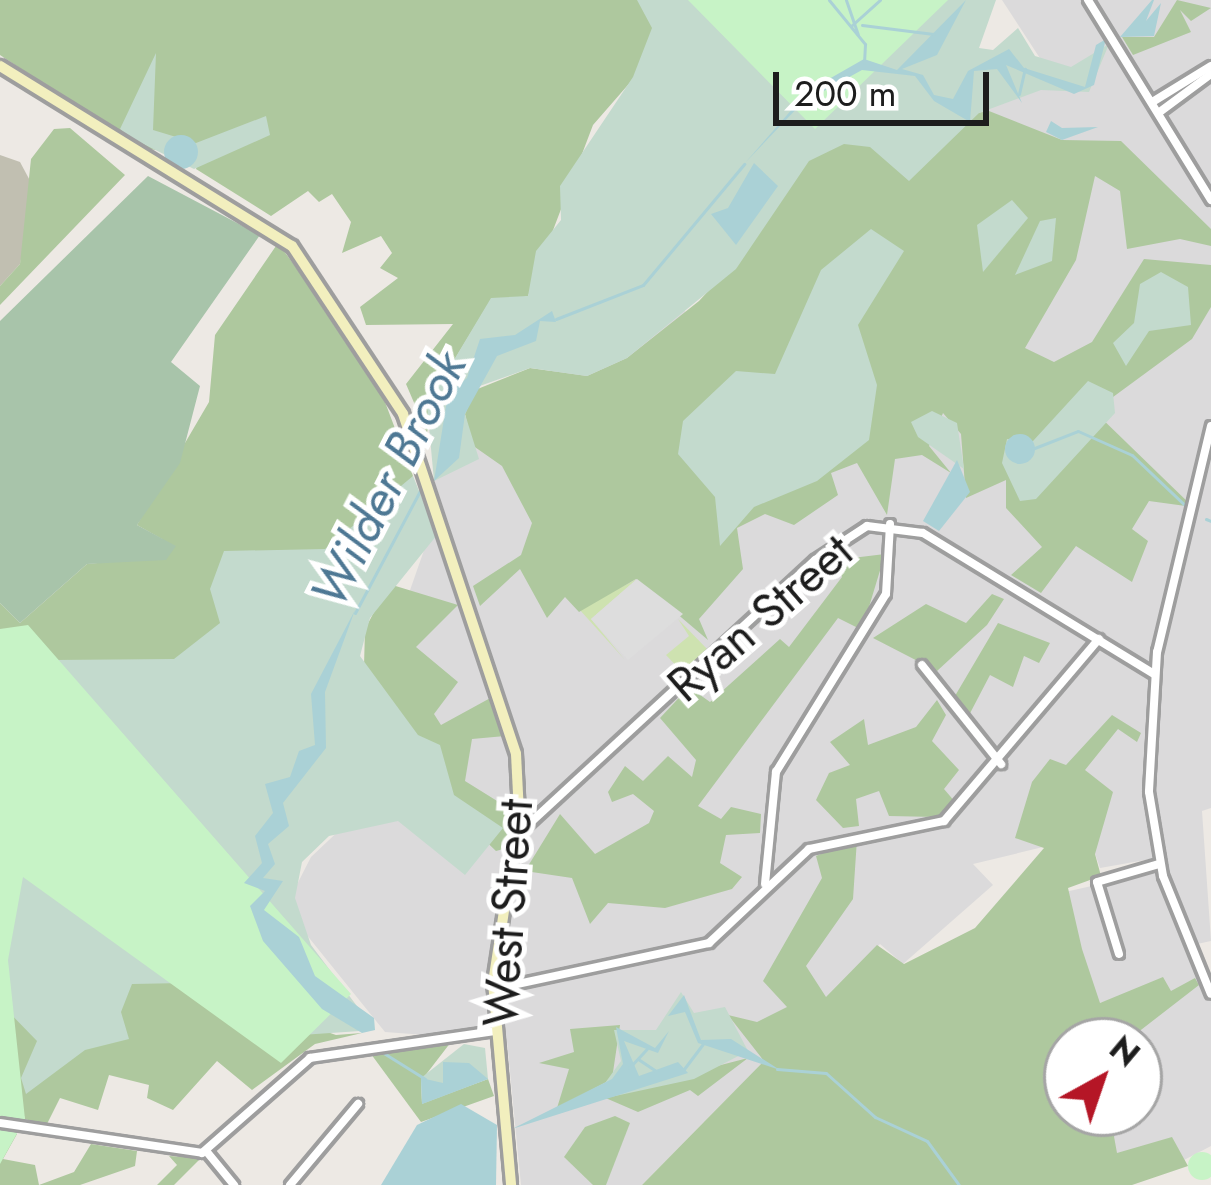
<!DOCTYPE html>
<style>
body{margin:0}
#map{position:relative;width:1211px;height:1185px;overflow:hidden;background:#ede9e4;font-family:Jost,sans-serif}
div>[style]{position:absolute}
.residential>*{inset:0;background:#dbdadb}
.construction>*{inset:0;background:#c1bfb1}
.grass>*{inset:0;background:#cee2b0}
.forest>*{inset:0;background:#aec89e}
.wetland>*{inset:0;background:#c3dacd}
.cemetery>*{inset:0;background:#a8c4aa}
.park>*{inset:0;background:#c7f3c6}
.round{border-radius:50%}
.parking>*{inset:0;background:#ddd}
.water>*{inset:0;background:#aad1d6}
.stream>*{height:3px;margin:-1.5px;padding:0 1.5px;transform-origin:1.5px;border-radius:1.5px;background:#aad1d6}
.roads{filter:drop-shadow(3px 0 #9e9e9e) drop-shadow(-3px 0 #9e9e9e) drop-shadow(0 3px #9e9e9e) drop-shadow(0 -3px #9e9e9e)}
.street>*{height:8px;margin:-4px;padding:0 4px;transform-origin:4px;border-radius:4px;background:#fff}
.secondary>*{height:10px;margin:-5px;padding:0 5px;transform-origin:5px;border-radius:5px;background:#f2efbe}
span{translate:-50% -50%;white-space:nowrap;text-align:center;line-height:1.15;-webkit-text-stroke:10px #fff;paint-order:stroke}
.street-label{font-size:48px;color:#1d1d1d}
.water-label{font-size:51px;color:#4e7894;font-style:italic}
.north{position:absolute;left:1043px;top:1017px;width:120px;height:120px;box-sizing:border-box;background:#fff;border:3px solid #a5a5a5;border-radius:50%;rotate:40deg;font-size:33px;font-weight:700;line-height:48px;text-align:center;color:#1d1d1d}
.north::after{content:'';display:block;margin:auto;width:42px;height:54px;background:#b51626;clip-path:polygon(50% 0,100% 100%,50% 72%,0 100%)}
.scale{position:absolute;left:773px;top:72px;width:216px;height:54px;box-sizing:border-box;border:6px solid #1d1d1d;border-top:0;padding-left:15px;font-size:36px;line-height:42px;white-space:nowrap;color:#1d1d1d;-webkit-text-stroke:9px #fff;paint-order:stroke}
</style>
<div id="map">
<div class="residential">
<div style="clip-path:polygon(1002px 0,1211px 0,1211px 808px,1202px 811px,1211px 941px,1197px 944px,1211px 977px,1211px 1146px,1184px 1160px,1172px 1138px,1076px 1175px,1067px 1113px,1139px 1113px,1139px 1070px,1150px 1064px,1121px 997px,1058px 1015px,1016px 903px,1154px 872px,1151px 859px,1100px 868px,1089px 836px,973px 864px,993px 885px,903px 964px,880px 944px,642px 1185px,521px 1185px,507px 1041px,385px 1032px,285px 908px,311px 857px,436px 739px,388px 653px,429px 536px,436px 472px,652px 279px,756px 380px,948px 133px,1047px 69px)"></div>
</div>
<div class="construction">
<div style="clip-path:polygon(0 155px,20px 162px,35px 190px,20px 264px,0 286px)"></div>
</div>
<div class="grass">
<div style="clip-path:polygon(637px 579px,591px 619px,625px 660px,579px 609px)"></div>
<div style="clip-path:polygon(678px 619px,708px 650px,683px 673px,666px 655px,689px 636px)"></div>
</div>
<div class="forest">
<div style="clip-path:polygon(0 0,702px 0,593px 125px,528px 296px,487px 306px,433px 395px,427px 433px,406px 384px,453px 324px,366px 325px,360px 307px,398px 278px,380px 268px,392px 253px,381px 236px,342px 253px,351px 222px,332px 194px,319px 202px,308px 191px,271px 216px,196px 169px,200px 156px,142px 148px,0 55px)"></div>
<div style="clip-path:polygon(1177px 0,1211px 8px,1191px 21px,1180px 10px,1191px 32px,1133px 55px,1122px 37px,1154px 37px)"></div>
<div style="clip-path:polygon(989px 111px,1062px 140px,1121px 141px,1211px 229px,1211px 246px,1180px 239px,1127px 249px,1120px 191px,1095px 176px,1076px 260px,1025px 348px,1054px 362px,1092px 342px,1144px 259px,1211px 265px,1211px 307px,1192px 339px,1094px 411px,1193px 507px,1149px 501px,1132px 529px,1148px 541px,1132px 582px,1076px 546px,1041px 593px,1011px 575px,1042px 547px,1006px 508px,1006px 480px,966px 498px,961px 434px,943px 413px,929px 446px,951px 473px,922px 455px,895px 459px,887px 515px,857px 463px,831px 473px,838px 495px,794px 525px,765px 514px,737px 528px,743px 569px,699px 619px,708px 640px,636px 579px,579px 612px,565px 597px,547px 618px,520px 569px,480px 606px,473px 586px,521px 555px,532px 523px,502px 466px,472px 445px,465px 414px,475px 390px,530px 368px,587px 376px,627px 358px,699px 301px,751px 245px,784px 177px,840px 136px)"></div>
<div style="clip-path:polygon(70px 128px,125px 175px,0 305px,0 286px,20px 264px,31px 159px,54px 129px)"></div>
<div style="clip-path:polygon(278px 243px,374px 373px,413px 476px,184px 983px,336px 1035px,362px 1033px,315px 1044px,252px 1090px,217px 1061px,173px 1110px,147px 1098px,149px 1085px,109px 1075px,98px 1110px,60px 1098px,46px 1126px,25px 1119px,0 1032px,0 603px,20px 623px,87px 564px,151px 558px,162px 539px,137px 525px,209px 402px,215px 335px)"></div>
<div style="clip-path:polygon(885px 554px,862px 630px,838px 618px,698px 806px,721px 819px,731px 807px,761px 814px,760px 833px,726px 835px,720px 863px,742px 877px,732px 889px,665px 908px,608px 903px,590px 924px,572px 878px,525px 871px,560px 814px,595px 854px,649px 823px,654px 811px,633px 794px,612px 802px,608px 792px,625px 766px,643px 781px,668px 756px,692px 777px,696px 760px,660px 718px,689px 687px,710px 702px,780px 639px,789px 647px,842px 577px,836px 560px)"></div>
<div style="clip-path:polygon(389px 584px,458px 605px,416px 647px,458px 682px,434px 714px,441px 725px,494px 696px,505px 736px,472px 739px,465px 781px,510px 809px,507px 848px,496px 851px,470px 826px,364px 666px,365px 629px)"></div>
<div style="clip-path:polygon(992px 594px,1004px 599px,987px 625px,937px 671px,873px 638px,926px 604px,966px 623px)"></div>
<div style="clip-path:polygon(998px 623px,1050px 643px,1039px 663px,1024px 656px,1013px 687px,990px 675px,967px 719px,952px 701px)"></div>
<div style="clip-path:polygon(937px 700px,946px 715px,932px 741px,959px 770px,944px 789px,956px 803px,937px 817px,889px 816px,879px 791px,856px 799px,859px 826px,843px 828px,816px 800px,829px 773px,850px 765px,830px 742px,864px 719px,868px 745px,916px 727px)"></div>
<div style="clip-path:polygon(1112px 715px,1141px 733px,1137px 742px,1118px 729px,1085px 770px,1113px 792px,1095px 854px,1101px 876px,1068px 888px,1082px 949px,1100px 1003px,1163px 977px,1171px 991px,1195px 978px,1199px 985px,1137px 1033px,1156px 1086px,1139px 1107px,1139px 1041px,1067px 1041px,1067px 1113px,1132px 1113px,1113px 1131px,1117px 1153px,1172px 1137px,1188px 1166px,1132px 1185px,642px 1185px,764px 1061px,728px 1015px,757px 1022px,787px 1007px,763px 981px,822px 878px,816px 856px,857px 839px,853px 899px,806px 966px,826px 997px,877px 945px,904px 964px,975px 928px,1044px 848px,1015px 838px,1032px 782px,1050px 759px,1066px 765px)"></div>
<div style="clip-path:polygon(620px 1025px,612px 1079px,557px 1108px,569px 1069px,539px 1063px,574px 1052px,570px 1029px)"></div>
<div style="clip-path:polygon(451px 1042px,421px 1081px,422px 1103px,488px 1079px,494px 1096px,421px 1122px,371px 1054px)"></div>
<div style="clip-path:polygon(748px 1058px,698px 1096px,690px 1090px,638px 1112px,601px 1096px)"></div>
<div style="clip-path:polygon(615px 1116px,630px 1123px,606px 1185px,593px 1185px,564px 1157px,585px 1127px)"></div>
<div style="clip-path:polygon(0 1127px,17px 1134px,3px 1159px,35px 1165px,39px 1185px,74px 1172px,91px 1144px,137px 1151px,135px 1166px,80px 1185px,0 1185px)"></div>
<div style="clip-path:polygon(169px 1156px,201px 1158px,174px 1185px,157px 1185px,177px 1165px)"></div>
</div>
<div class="wetland">
<div style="clip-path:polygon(637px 0,996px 0,979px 48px,993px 50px,1018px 28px,1035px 56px,1071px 67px,1109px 44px,1089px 92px,1041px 90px,979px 113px,909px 181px,870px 147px,844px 144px,809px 161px,736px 269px,627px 358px,587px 376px,530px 368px,477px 387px,465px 414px,479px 459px,434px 481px,427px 405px,491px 298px,528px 296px,536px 251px,561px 220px,560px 186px,633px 77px,652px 28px)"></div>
<div style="clip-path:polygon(156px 53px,153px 130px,196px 143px,266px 116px,270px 135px,194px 169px,129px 137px,120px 129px)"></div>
<div style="clip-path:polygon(1012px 200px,1028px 218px,983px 272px,977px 225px)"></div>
<div style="clip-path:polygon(1056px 218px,1052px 261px,1015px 275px,1040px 221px)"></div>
<div style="clip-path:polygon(871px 229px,904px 251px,858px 325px,877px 385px,869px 440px,817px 481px,754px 507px,720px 546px,715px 497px,678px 454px,683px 421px,736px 371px,775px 374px,821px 270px)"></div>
<div style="clip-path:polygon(1161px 272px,1188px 287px,1191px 325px,1149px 331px,1126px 366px,1113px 343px,1134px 323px,1140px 284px)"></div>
<div style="clip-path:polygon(1088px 381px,1113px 393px,1115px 413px,1036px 499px,1020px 501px,1002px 463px,1007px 439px,1033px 441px)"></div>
<div style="clip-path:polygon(932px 411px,957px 423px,964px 469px,918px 437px,911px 422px)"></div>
<div style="clip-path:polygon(413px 476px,437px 535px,370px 618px,360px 656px,418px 735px,440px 745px,454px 795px,503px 828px,465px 875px,398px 821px,329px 836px,302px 862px,295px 898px,311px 945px,375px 1030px,301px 1035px,184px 983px,132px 984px,121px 1012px,129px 1039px,85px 1050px,26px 1094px,21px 1078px,37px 1041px,0 1003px,52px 660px,174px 659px,220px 623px,210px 589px,224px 551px,325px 549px)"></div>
<div style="clip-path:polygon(681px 992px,694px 1013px,725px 1007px,748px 1051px,694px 1079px,606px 1098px,600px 1090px,621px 1061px,614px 1030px,656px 1030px)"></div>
<div style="clip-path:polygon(464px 1044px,485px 1048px,488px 1079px,422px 1104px,421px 1078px)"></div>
</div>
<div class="cemetery">
<div style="clip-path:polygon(148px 176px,260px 235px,171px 362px,200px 386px,180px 463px,137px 525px,176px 546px,166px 560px,87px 564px,20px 623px,0 603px,0 321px)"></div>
</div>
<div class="park">
<div style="clip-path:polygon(688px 0,948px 0,815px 129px)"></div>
<div style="clip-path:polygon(28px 625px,351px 994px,281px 1063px,23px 877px,8px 960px,25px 1119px,0 1164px,0 629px)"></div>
<div class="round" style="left:1188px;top:1152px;width:28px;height:28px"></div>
</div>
<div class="parking">
<div style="clip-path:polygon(637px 579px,683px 614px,628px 660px,591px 619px)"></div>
</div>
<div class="water">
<div style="clip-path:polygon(966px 0,937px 55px,902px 69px,923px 75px,934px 95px,953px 99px,968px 71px,1009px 49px,1024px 68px,1085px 87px,1096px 45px,1106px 39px,1094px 85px,1074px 94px,1006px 65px,1022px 103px,997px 69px,974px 71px,970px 122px,934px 101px,915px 76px,862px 70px,802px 103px,745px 163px,808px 91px,864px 59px,897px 70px)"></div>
<div style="clip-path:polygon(1152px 0,1154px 0,1146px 21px,1161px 3px,1154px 36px,1120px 37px)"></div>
<div style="clip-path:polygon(1051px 121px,1062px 128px,1098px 127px,1062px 140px,1046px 132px)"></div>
<div class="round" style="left:164px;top:135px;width:34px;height:34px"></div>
<div style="clip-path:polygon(754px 163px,778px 186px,736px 245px,711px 214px,728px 208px)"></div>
<div style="clip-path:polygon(552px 311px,556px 322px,540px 321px,536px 341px,497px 356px,465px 414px,459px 458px,434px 481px,448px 394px,467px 378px,480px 339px,515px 335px)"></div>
<div class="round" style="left:1005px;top:434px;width:30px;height:30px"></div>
<div style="clip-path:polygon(957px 460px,970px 492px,939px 531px,923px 521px)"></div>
<div style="clip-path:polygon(355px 610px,325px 692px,326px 748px,283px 803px,289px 826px,268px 844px,275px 864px,263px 878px,283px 881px,264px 910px,299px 937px,315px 976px,374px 1018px,375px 1030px,362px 1033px,322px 1009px,263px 941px,250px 906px,265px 891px,244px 883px,262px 863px,255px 836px,273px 813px,265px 784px,290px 777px,299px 751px,315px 745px,311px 694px)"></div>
<div style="clip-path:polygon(684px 995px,701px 1040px,731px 1039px,780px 1070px,698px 1043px,685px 1012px,668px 1016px)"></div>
<div style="clip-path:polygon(616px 1027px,655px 1048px,669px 1031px,658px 1053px,624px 1041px,639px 1076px,678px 1062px,688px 1073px,512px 1129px,612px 1079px,623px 1064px)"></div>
<div style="clip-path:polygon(443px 1062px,469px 1063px,488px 1079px,422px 1104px,421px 1078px,443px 1083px)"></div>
<div style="clip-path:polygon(461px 1104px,497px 1125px,496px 1185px,381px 1185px,417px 1125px)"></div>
</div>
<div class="stream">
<div style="left:829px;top:0;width:57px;rotate:50.7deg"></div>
<div style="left:865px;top:44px;width:19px;rotate:93deg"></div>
<div style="left:846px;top:0;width:36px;rotate:71deg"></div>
<div style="left:862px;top:25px;width:72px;rotate:7.2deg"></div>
<div style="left:851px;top:26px;width:39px;rotate:-42deg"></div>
<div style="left:1019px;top:94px;width:26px;rotate:-77deg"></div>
<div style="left:556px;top:319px;width:93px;rotate:-21.3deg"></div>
<div style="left:643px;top:285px;width:158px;rotate:-50.1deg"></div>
<div style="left:1032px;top:449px;width:49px;rotate:-21.4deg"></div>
<div style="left:1078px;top:431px;width:59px;rotate:24deg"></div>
<div style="left:1132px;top:455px;width:79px;rotate:43.5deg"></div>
<div style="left:1206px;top:519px;width:5px;rotate:22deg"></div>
<div style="left:355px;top:613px;width:145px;rotate:-62deg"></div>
<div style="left:382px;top:1052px;width:51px;rotate:32.1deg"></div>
<div style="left:638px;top:1059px;width:23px;rotate:34deg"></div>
<div style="left:629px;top:1068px;width:26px;rotate:-47deg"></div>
<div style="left:684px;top:1069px;width:31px;rotate:-53deg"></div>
<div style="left:777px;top:1069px;width:49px;rotate:4.7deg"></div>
<div style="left:826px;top:1073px;width:66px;rotate:41.9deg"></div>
<div style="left:875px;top:1117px;width:57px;rotate:24.8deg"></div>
<div style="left:927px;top:1141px;width:54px;rotate:54deg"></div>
</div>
<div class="roads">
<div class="street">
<div style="left:1088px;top:0;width:235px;rotate:58.4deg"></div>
<div style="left:1154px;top:101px;width:67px;rotate:-31.6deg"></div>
<div style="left:1161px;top:111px;width:62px;rotate:-36.5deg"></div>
<div style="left:1211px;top:426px;width:232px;rotate:103.4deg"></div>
<div style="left:1157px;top:652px;width:140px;rotate:93.3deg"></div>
<div style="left:1149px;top:792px;width:85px;rotate:80.5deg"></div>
<div style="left:1163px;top:876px;width:127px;rotate:67.9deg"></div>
<div style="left:922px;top:665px;width:127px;rotate:51.4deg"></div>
<div style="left:517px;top:835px;width:405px;rotate:-42.7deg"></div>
<div style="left:815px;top:560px;width:62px;rotate:-33.2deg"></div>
<div style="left:867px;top:526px;width:56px;rotate:7.1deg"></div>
<div style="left:923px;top:533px;width:271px;rotate:31.4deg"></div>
<div style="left:765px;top:884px;width:113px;rotate:-84.4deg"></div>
<div style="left:776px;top:772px;width:209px;rotate:-58.3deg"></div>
<div style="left:886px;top:594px;width:70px;rotate:-86.7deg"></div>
<div style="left:1119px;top:954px;width:75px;rotate:-107deg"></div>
<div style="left:1097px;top:882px;width:65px;rotate:-16.2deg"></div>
<div style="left:494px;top:989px;width:220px;rotate:-12.1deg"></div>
<div style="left:709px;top:943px;width:137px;rotate:-43.2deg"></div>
<div style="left:809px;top:849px;width:138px;rotate:-11.7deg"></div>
<div style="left:944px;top:821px;width:239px;rotate:-49.6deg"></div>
<div style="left:0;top:1123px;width:204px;rotate:8.4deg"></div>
<div style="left:202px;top:1153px;width:144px;rotate:-41.3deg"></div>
<div style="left:310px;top:1058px;width:188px;rotate:-8.3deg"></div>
<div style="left:207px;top:1152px;width:43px;rotate:50.7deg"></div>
<div style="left:290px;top:1185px;width:106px;rotate:-50deg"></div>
</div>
<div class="secondary">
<div style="left:0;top:66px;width:343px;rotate:31.7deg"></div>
<div style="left:292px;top:246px;width:201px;rotate:56.5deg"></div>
<div style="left:403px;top:414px;width:358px;rotate:71.6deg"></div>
<div style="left:516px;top:754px;width:59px;rotate:87.1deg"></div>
<div style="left:519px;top:813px;width:171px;rotate:98.7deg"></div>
<div style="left:493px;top:982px;width:204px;rotate:84.9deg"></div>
</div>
</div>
<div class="street-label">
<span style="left:760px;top:618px;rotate:-41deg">Ryan Street</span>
<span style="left:508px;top:913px;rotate:-86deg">West Street</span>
</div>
<div class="water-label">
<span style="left:388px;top:479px;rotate:-63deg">Wilder Brook</span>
</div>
<div class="north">N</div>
<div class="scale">200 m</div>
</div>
